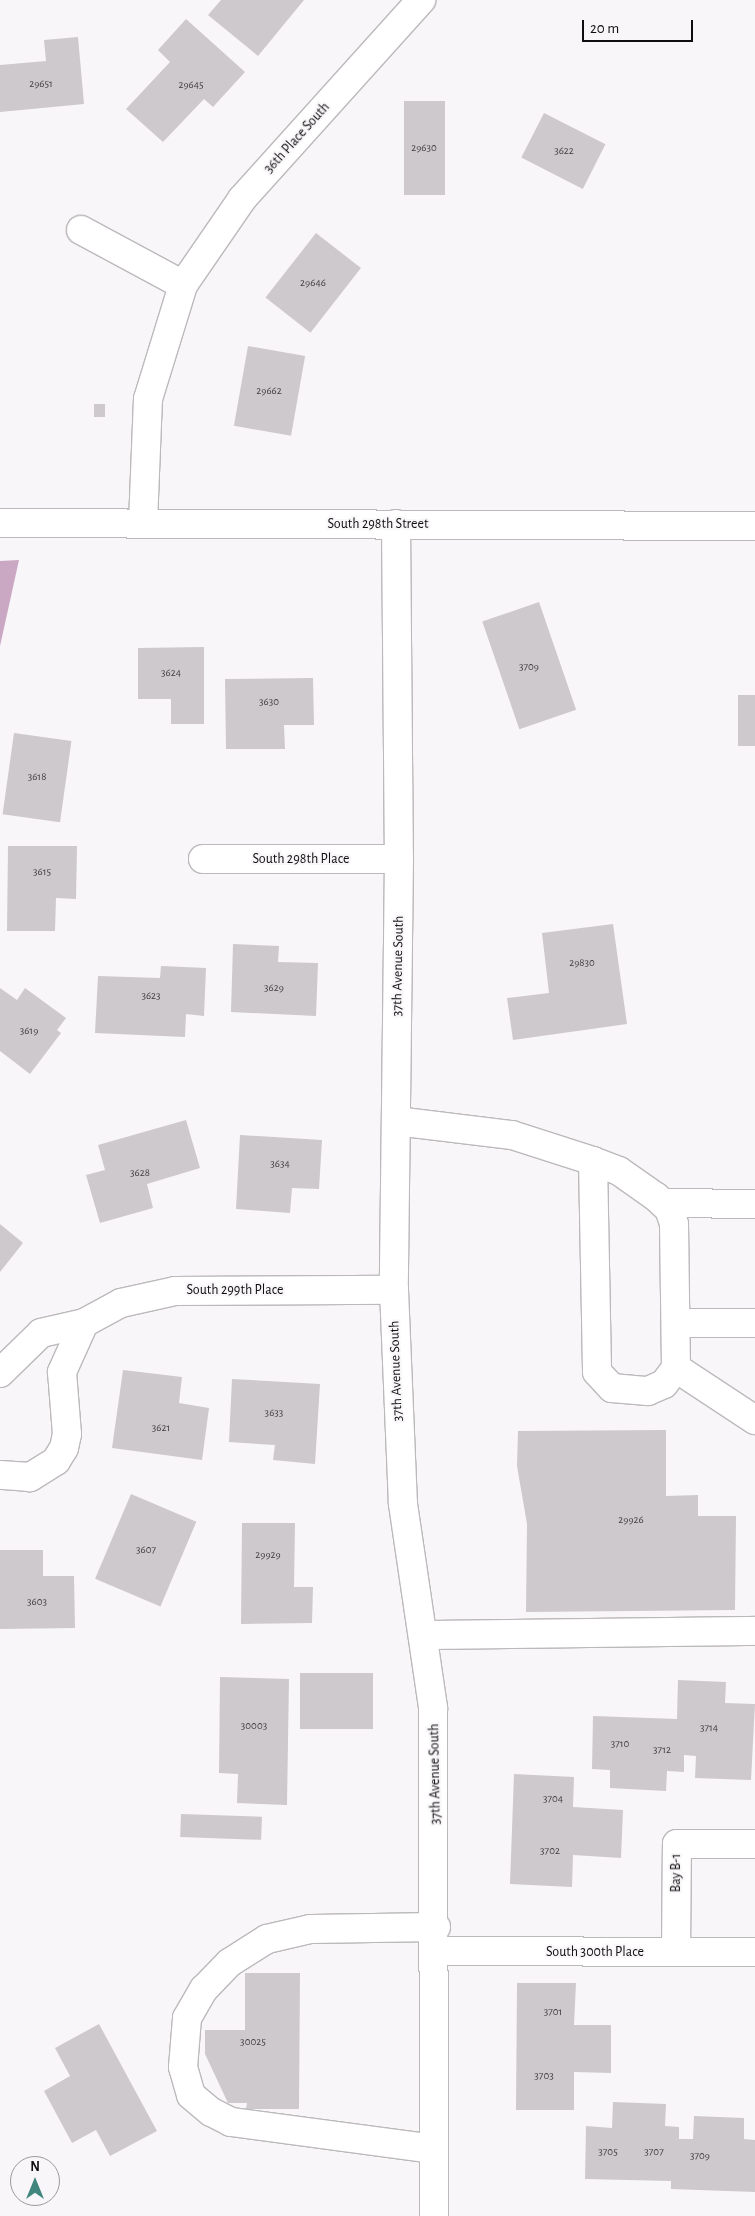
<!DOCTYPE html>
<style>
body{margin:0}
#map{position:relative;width:755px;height:2216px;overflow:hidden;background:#f9f6f9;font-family:"Alegreya Sans",sans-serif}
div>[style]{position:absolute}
.forest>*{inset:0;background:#caa7c3}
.building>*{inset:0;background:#cdc9cc;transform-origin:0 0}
.roads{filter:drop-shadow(1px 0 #bcb9bb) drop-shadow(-1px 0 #bcb9bb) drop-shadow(0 1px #bcb9bb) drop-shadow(0 -1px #bcb9bb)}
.minor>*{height:28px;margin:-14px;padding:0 14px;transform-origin:14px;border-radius:14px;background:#fff}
span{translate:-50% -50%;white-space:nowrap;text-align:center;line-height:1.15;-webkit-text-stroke:4px #f9f6f9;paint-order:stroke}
.number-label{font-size:11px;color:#3f3e3f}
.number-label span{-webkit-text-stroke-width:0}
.street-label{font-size:14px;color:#100f10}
.north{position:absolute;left:10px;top:2156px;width:50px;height:50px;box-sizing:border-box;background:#f9f6f9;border:1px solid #9c9a9c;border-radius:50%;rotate:0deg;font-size:14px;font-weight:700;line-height:20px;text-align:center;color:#100f10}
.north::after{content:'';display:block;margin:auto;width:18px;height:22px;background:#41867d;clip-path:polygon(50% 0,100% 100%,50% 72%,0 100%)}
.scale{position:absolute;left:582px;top:20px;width:111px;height:22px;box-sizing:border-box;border:2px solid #100f10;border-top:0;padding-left:6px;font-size:15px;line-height:18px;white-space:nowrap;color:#100f10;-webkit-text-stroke:4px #f9f6f9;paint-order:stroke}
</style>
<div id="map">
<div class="forest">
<div style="clip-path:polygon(19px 560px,0 646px,0 561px)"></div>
</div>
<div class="building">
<div style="clip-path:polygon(221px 0,304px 0,258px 56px,208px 15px)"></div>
<div style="clip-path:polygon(186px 19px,245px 72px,213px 107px,204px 99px,163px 142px,126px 109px,170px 62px,158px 50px)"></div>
<div style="clip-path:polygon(78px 37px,84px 104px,0 112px,0 65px,46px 61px,44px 40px)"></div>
<div style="left:404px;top:101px;width:41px;height:94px"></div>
<div style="left:544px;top:113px;width:69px;height:50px;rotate:27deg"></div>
<div style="left:316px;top:233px;width:57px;height:82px;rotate:38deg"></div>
<div style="left:248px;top:346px;width:58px;height:81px;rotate:10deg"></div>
<div style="left:94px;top:404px;width:11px;height:13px"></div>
<div style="left:539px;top:602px;width:114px;height:60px;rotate:71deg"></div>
<div style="clip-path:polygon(204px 647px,204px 724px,171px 724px,171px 699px,138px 699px,138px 648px)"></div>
<div style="clip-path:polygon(313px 678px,314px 725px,284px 725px,285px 749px,226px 749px,225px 679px)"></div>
<div style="left:738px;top:695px;width:17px;height:51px"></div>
<div style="left:14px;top:733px;width:58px;height:82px;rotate:8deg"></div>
<div style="clip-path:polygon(8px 846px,77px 846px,76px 899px,56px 898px,55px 931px,7px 931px)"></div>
<div style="clip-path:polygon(613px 924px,627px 1024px,513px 1040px,507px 998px,549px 993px,542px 933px)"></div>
<div style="clip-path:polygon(233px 944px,279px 946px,278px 962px,318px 963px,316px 1016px,231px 1012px)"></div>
<div style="clip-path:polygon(161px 966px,206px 968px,204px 1016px,186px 1014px,185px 1037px,95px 1033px,98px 976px,160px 978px)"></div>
<div style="clip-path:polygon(0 988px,17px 1000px,25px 988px,66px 1018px,57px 1030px,61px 1033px,30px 1074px,0 1051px)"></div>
<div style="clip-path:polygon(186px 1120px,200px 1168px,147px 1184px,153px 1208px,100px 1223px,86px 1175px,105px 1170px,98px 1145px)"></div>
<div style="clip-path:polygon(240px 1135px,322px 1140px,319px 1189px,292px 1188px,290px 1213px,236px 1209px)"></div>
<div style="clip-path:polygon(0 1224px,23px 1243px,0 1272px)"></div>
<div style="clip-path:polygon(123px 1370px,182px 1377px,179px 1403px,209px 1408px,202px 1460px,112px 1448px)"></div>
<div style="clip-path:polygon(232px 1379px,320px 1384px,315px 1464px,273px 1460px,275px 1445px,229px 1442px)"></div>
<div style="clip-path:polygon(666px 1430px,666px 1496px,698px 1495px,698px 1516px,736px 1516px,735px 1610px,526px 1612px,527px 1524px,517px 1466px,518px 1431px)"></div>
<div style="left:131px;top:1494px;width:71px;height:92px;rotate:23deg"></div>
<div style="clip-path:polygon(242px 1523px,295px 1523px,294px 1587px,313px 1587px,312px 1623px,241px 1624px)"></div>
<div style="clip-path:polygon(0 1550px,43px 1550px,43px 1576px,74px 1576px,75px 1628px,0 1629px)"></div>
<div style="left:373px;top:1673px;width:56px;height:73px;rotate:90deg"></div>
<div style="clip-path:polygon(220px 1677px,289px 1679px,287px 1805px,237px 1803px,238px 1774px,219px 1773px)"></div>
<div style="clip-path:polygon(678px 1680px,726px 1682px,725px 1703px,755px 1704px,751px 1780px,695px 1778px,696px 1756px,684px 1755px,684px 1772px,667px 1771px,666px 1791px,610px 1788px,610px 1770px,592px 1769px,593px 1716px,677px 1719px)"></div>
<div style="clip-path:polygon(514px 1774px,574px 1777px,573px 1807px,623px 1810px,621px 1858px,573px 1855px,572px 1887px,510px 1884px)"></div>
<div style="left:181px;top:1814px;width:81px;height:23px;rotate:2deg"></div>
<div style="clip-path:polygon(245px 1973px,300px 1973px,299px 2109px,246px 2109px,247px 2103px,228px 2103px,205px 2054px,205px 2030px,245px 2030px)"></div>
<div style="clip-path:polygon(517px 1983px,576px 1983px,574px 2025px,611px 2025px,611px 2073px,574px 2072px,574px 2110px,516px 2110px)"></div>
<div style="clip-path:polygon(99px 2024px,157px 2131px,110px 2156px,96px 2130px,72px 2143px,44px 2091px,70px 2076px,55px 2048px)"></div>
<div style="clip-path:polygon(613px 2102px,666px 2104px,665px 2126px,679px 2127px,679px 2139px,693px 2139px,694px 2116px,744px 2118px,744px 2139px,755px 2140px,755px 2192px,671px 2189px,671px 2181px,585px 2179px,586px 2126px,612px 2128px)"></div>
</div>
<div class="roads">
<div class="minor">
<div style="left:81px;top:230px;width:116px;rotate:28.3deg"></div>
<div style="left:0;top:523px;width:755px;rotate:0.23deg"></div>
<div style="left:143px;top:523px;width:124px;rotate:-87.7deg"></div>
<div style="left:148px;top:399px;width:119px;rotate:-72.9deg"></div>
<div style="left:183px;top:285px;width:104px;rotate:-55.5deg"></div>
<div style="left:242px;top:199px;width:268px;rotate:-48deg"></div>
<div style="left:396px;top:524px;width:335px;rotate:89.5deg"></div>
<div style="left:399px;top:859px;width:431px;rotate:90.7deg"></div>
<div style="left:394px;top:1290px;width:214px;rotate:87.6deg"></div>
<div style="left:403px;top:1504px;width:206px;rotate:81.6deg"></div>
<div style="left:433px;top:1708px;width:508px;rotate:89.89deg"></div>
<div style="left:203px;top:859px;width:196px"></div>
<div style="left:396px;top:1121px;width:117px;rotate:6.9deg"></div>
<div style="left:512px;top:1135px;width:85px;rotate:17.8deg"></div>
<div style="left:593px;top:1161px;width:211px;rotate:88.9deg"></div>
<div style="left:597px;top:1372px;width:22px;rotate:47deg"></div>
<div style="left:612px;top:1388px;width:36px;rotate:5deg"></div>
<div style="left:648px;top:1391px;width:17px;rotate:-24deg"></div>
<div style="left:664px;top:1384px;width:20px;rotate:-53deg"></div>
<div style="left:676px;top:1368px;width:144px;rotate:-90.8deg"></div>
<div style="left:674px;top:1224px;width:16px;rotate:-108deg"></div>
<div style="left:669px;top:1209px;width:18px;rotate:-137deg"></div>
<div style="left:656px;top:1197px;width:45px;rotate:-144.9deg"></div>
<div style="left:619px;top:1171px;width:28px;rotate:-159deg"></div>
<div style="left:663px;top:1203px;width:92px;rotate:0.6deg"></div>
<div style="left:84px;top:1323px;width:42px;rotate:-28.4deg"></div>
<div style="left:121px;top:1303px;width:55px;rotate:-12.5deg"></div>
<div style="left:175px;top:1291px;width:219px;rotate:-0.3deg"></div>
<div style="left:677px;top:1323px;width:78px"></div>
<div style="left:676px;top:1368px;width:95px;rotate:33.4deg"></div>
<div style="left:0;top:1373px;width:57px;rotate:-44.3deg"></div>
<div style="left:41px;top:1333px;width:44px;rotate:-13.1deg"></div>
<div style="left:84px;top:1323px;width:54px;rotate:114.2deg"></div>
<div style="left:62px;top:1372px;width:62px;rotate:85.4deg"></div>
<div style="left:67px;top:1434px;width:14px;rotate:102deg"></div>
<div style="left:64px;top:1448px;width:15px;rotate:122deg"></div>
<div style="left:56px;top:1461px;width:31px;rotate:148deg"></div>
<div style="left:30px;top:1477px;width:30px;rotate:-176deg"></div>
<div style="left:425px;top:1635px;width:330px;rotate:-0.7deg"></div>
<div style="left:436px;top:1951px;width:319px;rotate:0.2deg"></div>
<div style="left:676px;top:1952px;width:108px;rotate:-89.5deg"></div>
<div style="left:677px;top:1844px;width:78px"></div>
<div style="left:434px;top:2149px;width:205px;rotate:-172.4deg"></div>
<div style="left:231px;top:2122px;width:22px;rotate:-153deg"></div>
<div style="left:211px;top:2112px;width:26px;rotate:-140deg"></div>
<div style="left:191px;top:2095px;width:29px;rotate:-106deg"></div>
<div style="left:183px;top:2067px;width:49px;rotate:-85.3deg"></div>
<div style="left:187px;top:2018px;width:34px;rotate:-60deg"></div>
<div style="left:204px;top:1989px;width:36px;rotate:-46deg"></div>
<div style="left:229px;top:1963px;width:45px;rotate:-32.3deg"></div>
<div style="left:267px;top:1939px;width:44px;rotate:-13.1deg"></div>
<div style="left:310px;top:1929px;width:126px;rotate:-0.9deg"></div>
</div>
</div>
<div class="number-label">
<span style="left:41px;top:84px">29651</span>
<span style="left:191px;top:85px">29645</span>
<span style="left:424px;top:148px">29630</span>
<span style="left:564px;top:151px">3622</span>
<span style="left:313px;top:283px">29646</span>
<span style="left:269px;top:391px">29662</span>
<span style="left:529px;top:667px">3709</span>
<span style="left:171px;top:673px">3624</span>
<span style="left:269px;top:702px">3630</span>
<span style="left:37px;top:777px">3618</span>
<span style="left:42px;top:872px">3615</span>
<span style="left:582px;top:963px">29830</span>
<span style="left:274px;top:988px">3629</span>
<span style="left:151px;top:996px">3623</span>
<span style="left:29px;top:1031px">3619</span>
<span style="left:280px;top:1164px">3634</span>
<span style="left:140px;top:1173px">3628</span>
<span style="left:274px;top:1413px">3633</span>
<span style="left:161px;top:1428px">3621</span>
<span style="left:631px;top:1520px">29926</span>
<span style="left:146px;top:1550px">3607</span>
<span style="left:268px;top:1555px">29929</span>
<span style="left:37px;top:1602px">3603</span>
<span style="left:254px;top:1726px">30003</span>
<span style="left:709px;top:1728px">3714</span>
<span style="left:620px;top:1744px">3710</span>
<span style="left:662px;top:1750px">3712</span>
<span style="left:553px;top:1799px">3704</span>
<span style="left:550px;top:1851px">3702</span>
<span style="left:553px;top:2012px">3701</span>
<span style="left:253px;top:2042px">30025</span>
<span style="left:544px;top:2076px">3703</span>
<span style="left:608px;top:2152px">3705</span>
<span style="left:654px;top:2152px">3707</span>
<span style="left:700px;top:2156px">3709</span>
</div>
<div class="street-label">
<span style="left:297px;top:138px;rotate:-48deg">36th Place South</span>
<span style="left:378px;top:524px">South 298th Street</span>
<span style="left:301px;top:859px">South 298th Place</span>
<span style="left:398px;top:966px;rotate:-89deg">37th Avenue South</span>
<span style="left:235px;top:1290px">South 299th Place</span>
<span style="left:396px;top:1371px;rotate:-92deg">37th Avenue South</span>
<span style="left:435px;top:1774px;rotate:-91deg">37th Avenue South</span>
<span style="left:676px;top:1873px;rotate:-90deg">Bay B-1</span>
<span style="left:595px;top:1952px">South 300th Place</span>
</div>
<div class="north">N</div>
<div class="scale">20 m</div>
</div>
